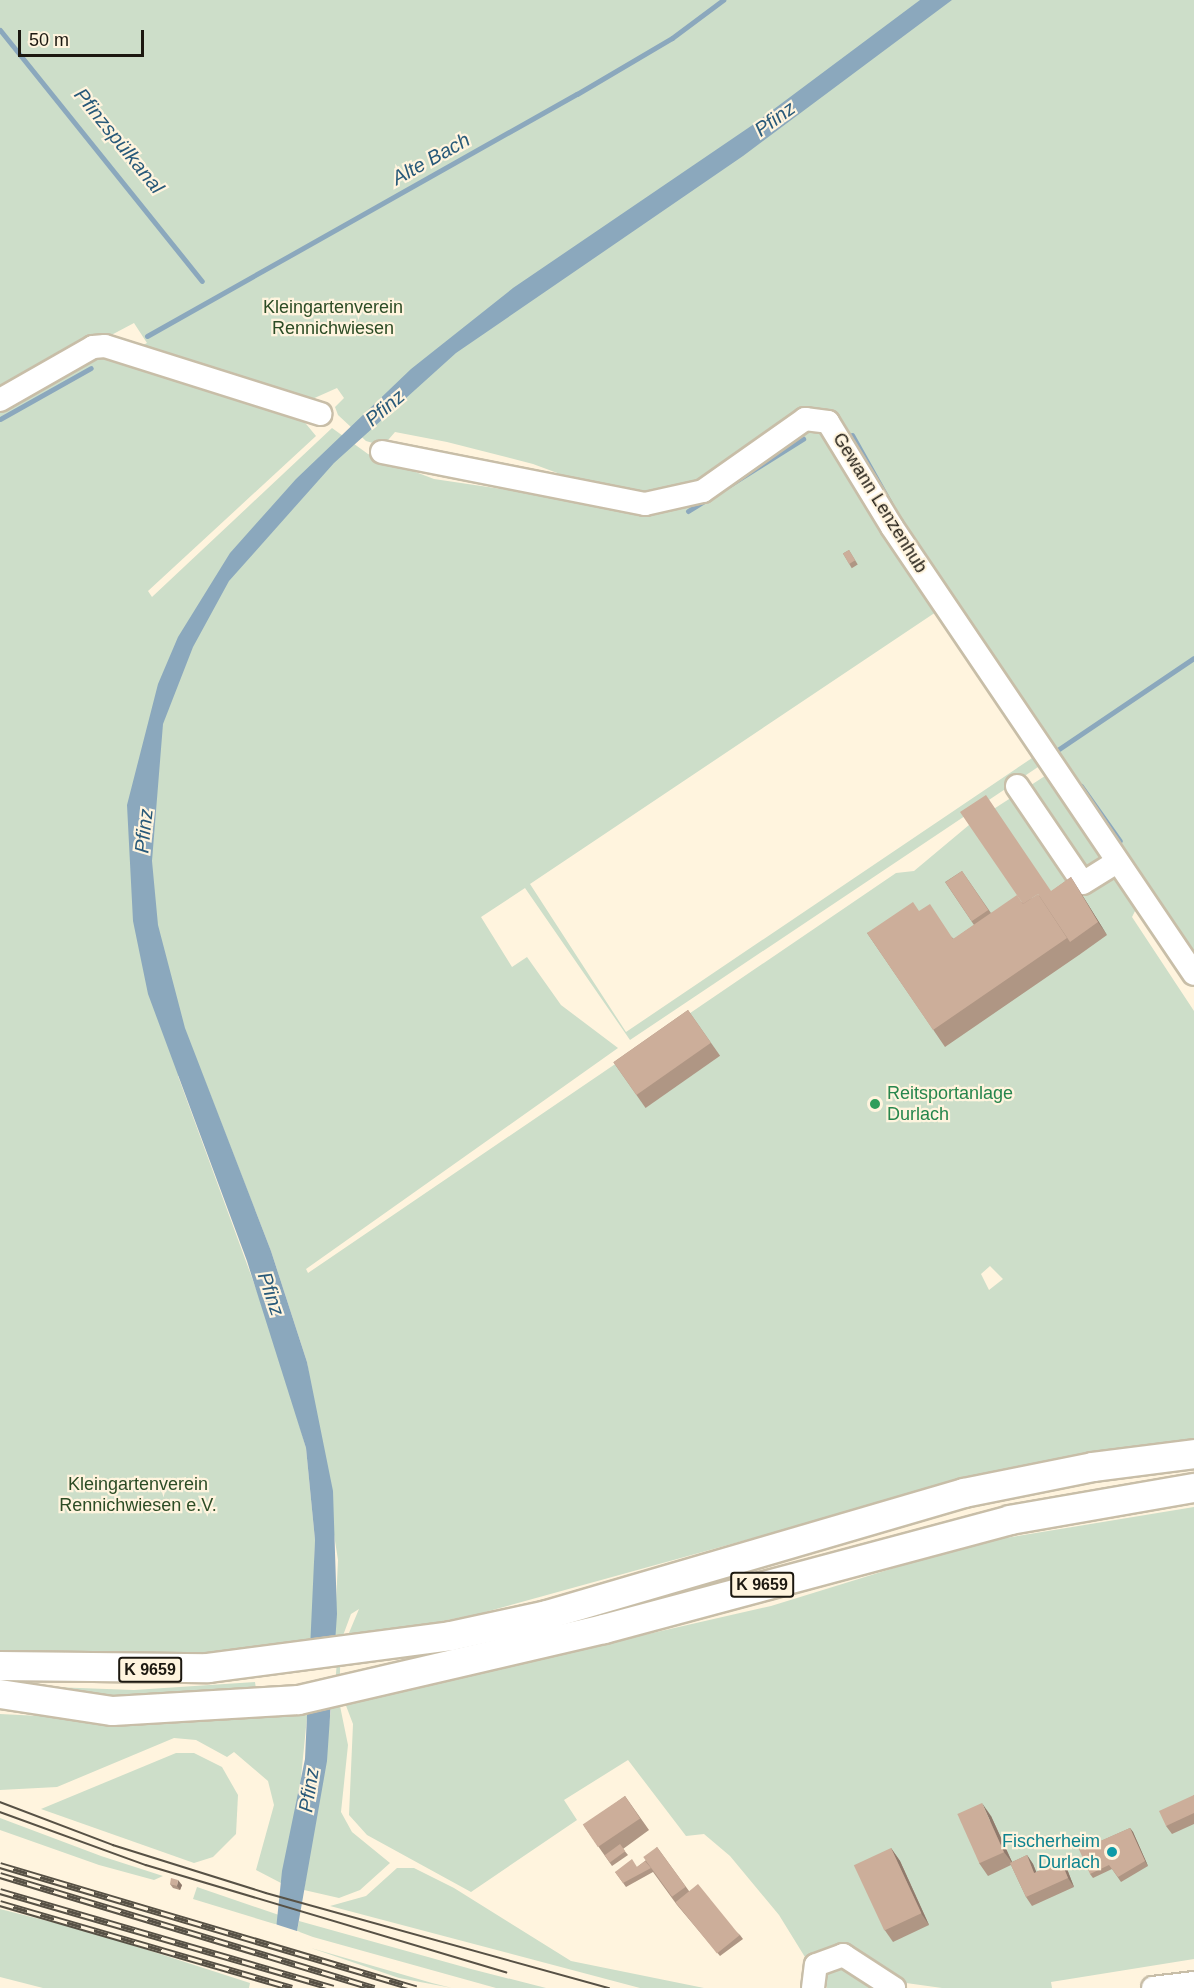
<!DOCTYPE html>
<meta charset="utf-8">
<style>
body{margin:0}
#map{position:relative;width:1194px;height:1988px;overflow:hidden;background:#fff4de;font-family:Helvetica,sans-serif}
div>[style]{position:absolute}
.green>*{inset:0;background:#cddec9}
.water>*{inset:0;background:#8ba8bd}
.pier>*{inset:0;background:#fff4de}
.stream>*{height:5px;margin:-2.5px;padding:0 2.5px;transform-origin:2.5px;border-radius:2.5px;background:#8ba8bd}
.roads{filter:drop-shadow(2px 0 #c8bea8) drop-shadow(-2px 0 #c8bea8) drop-shadow(0 2px #c8bea8) drop-shadow(0 -2px #c8bea8)}
.minor>*{height:22px;margin:-11px;padding:0 11px;transform-origin:11px;border-radius:11px;background:#fff}
.major>*{height:28px;margin:-14px;padding:0 14px;transform-origin:14px;border-radius:14px;background:#fff}
.tram>*{height:1.5px;margin:-0.75px;padding:0 0.75px;transform-origin:0.75px;border-radius:0.75px;background:#575145}
.rail>*{height:7px;margin-top:-3.5px;transform-origin:0;background:repeating-linear-gradient(90deg,#fff4de 0 14px,#575145 0 28px);box-sizing:border-box;border-block:2px solid #575145}
.wall>*{inset:0;background:#af9684;transform-origin:0 0}
.shaded-wall>*{inset:0;background:#8f7a6c}
.building>*{inset:0;background:#ccae9a;transform-origin:0 0}
.dots>*{width:16px;height:16px;translate:-50% -50%;box-sizing:border-box;border:3px solid #fff4de;border-radius:50%}
span{translate:-50% -50%;white-space:nowrap;text-align:center;line-height:1.15;-webkit-text-stroke:4.5px #fff4de;paint-order:stroke}
.shield-label span{padding:2px 4px;background:#fff4de;border:2px solid;border-radius:4px;-webkit-text-stroke-width:0}
.shield-label{font-size:16px;color:#1c1810;font-weight:700}
.park-label{font-size:18px;color:#2c4c25}
.street-label{font-size:18px;color:#1c1810}
.leisure-label{font-size:18px;color:#27864d}
.left{translate:0 -50%;text-align:left}
.culture-label{font-size:18px;color:#0d838f}
.right{translate:-100% -50%;text-align:right}
.water-label{font-size:20px;color:#285979;font-style:italic}
.scale{position:absolute;left:18px;top:30px;width:126px;height:27px;box-sizing:border-box;border:3px solid #1c1810;border-top:0;padding-left:8px;font-size:18px;line-height:21px;white-space:nowrap;color:#1c1810;-webkit-text-stroke:4px #fff4de;paint-order:stroke}
</style>
<div id="map">
<div class="green">
<div style="clip-path:polygon(0 0,1194px 0,1194px 953px,1138px 869px,1113px 846px,833px 417px,666px 498px,606px 491px,533px 464px,447px 442px,395px 432px,383px 446px,366px 441px,338px 415px,335px 407px,344px 398px,337px 388px,301px 404px,137px 348px,147px 343px,134px 323px,0 394px)"></div>
<div style="clip-path:polygon(evenodd,93px 353px,302px 419px,316px 436px,148px 591px,152px 597px,332px 428px,368px 454px,434px 479px,636px 509px,660px 507px,790px 433px,822px 429px,1041px 765px,630px 1040px,525px 888px,481px 917px,512px 967px,527px 957px,561px 1005px,618px 1048px,306px 1269px,308px 1273px,896px 873px,914px 871px,969px 825px,1048px 774px,1137px 907px,1132px 917px,1194px 1011px,1194px 1443px,942px 1486px,478px 1614px,346px 1640px,359px 1609px,351px 1614px,341px 1641px,339px 1701px,348px 1745px,341px 1812px,352px 1832px,390px 1863px,360px 1890px,339px 1898px,304px 1890px,331px 1710px,338px 1560px,307px 1362px,271px 1251px,201px 1071px,178px 1076px,273px 1335px,306px 1448px,315px 1540px,312px 1648px,207px 1657px,0 1657px,0 404px,93px 353px,936px 612px,1032px 758px,626px 1032px,530px 884px,936px 612px,93px 353px,990px 1266px,1003px 1279px,989px 1290px,981px 1274px,990px 1266px)"></div>
<div style="clip-path:polygon(1194px 1507px,1194px 1959px,1051px 1982px,1052px 1988px,942px 1988px,899px 1982px,846px 1947px,808px 1962px,779px 1915px,730px 1856px,704px 1834px,686px 1836px,628px 1760px,564px 1800px,577px 1820px,471px 1892px,367px 1835px,349px 1815px,353px 1724px,345px 1703px,771px 1606px,975px 1543px)"></div>
<div style="clip-path:polygon(255px 1682px,256px 1689px,96px 1697px,25px 1686px,134px 1690px)"></div>
<div style="clip-path:polygon(308px 1707px,299px 1798px,281px 1883px,256px 1870px,274px 1805px,268px 1781px,234px 1752px,227px 1757px,196px 1740px,174px 1738px,57px 1787px,0 1790px,0 1714px,158px 1722px)"></div>
<div style="clip-path:polygon(176px 1753px,194px 1753px,222px 1767px,238px 1795px,236px 1834px,213px 1857px,194px 1863px,41px 1809px)"></div>
<div style="clip-path:polygon(0 1818px,101px 1856px,163px 1876px,154px 1880px,99px 1865px,0 1830px)"></div>
<div style="clip-path:polygon(397px 1868px,414px 1868px,454px 1888px,571px 1961px,704px 1988px,640px 1988px,330px 1906px,366px 1896px)"></div>
<div style="clip-path:polygon(197px 1887px,279px 1915px,278px 1925px,193px 1899px)"></div>
<div style="clip-path:polygon(0 1909px,95px 1933px,250px 1983px,249px 1988px,43px 1988px,0 1977px)"></div>
<div style="clip-path:polygon(299px 1921px,471px 1969px,546px 1988px,496px 1988px,313px 1937px,297px 1931px)"></div>
<div style="clip-path:polygon(311px 1948px,432px 1983px,452px 1988px,399px 1978px)"></div>
<div style="clip-path:polygon(843px 1965px,880px 1988px,827px 1988px,824px 1978px,830px 1967px)"></div>
</div>
<div class="water">
<div style="clip-path:polygon(920px 0,952px 0,743px 156px,456px 353px,334px 463px,229px 581px,193px 647px,163px 724px,152px 861px,158px 925px,185px 1028px,271px 1251px,307px 1362px,333px 1491px,337px 1614px,327px 1761px,287px 1988px,270px 1988px,282px 1871px,305px 1759px,315px 1540px,306px 1448px,247px 1261px,148px 994px,133px 921px,127px 805px,158px 684px,178px 637px,230px 553px,296px 479px,411px 369px,513px 288px,754px 124px)"></div>
</div>
<div class="pier">
<div style="clip-path:polygon(338px 1646px,334px 1702px,306px 1706px,309px 1651px)"></div>
<div style="clip-path:polygon(275px 1924px,300px 1932px,290px 1988px,267px 1988px)"></div>
</div>
<div class="stream">
<div style="left:0;top:30px;width:322px;rotate:51.2deg"></div>
<div style="left:147px;top:336px;width:493px;rotate:-29.4deg"></div>
<div style="left:577px;top:94px;width:110px;rotate:-30.5deg"></div>
<div style="left:672px;top:38px;width:64px;rotate:-36.7deg"></div>
<div style="left:0;top:419px;width:104px;rotate:-29.3deg"></div>
<div style="left:852px;top:435px;width:78px;rotate:60.8deg"></div>
<div style="left:688px;top:511px;width:136px;rotate:-32.1deg"></div>
<div style="left:1056px;top:751px;width:166px;rotate:-34deg"></div>
<div style="left:1081px;top:786px;width:67px;rotate:54.7deg"></div>
</div>
<div class="roads">
<div class="minor">
<div style="left:0;top:400px;width:107px;rotate:-29.7deg"></div>
<div style="left:93px;top:347px;width:12px;rotate:-5deg"></div>
<div style="left:105px;top:346px;width:226px;rotate:17.5deg"></div>
<div style="left:382px;top:452px;width:268px;rotate:11.2deg"></div>
<div style="left:645px;top:504px;width:59px;rotate:-12.6deg"></div>
<div style="left:703px;top:491px;width:125px;rotate:-35.2deg"></div>
<div style="left:805px;top:419px;width:23px;rotate:7deg"></div>
<div style="left:828px;top:422px;width:123px;rotate:58.6deg"></div>
<div style="left:892px;top:527px;width:539px;rotate:55.96deg"></div>
<div style="left:1017px;top:786px;width:117px;rotate:55.8deg"></div>
<div style="left:1083px;top:883px;width:39px;rotate:-32deg"></div>
<div style="left:813px;top:1988px;width:23px;rotate:-83deg"></div>
<div style="left:816px;top:1965px;width:29px;rotate:-20deg"></div>
<div style="left:843px;top:1955px;width:61px;rotate:32.9deg"></div>
<div style="left:1153px;top:1988px;width:41px;rotate:-7deg"></div>
</div>
<div class="major">
<div style="left:0;top:1666px;width:208px;rotate:0.6deg"></div>
<div style="left:208px;top:1668px;width:245px;rotate:-7.5deg"></div>
<div style="left:451px;top:1636px;width:98px;rotate:-12.3deg"></div>
<div style="left:547px;top:1615px;width:434px;rotate:-16.3deg"></div>
<div style="left:964px;top:1493px;width:132px;rotate:-11.4deg"></div>
<div style="left:1093px;top:1467px;width:102px;rotate:-7.3deg"></div>
<div style="left:0;top:1694px;width:114px;rotate:8.6deg"></div>
<div style="left:113px;top:1711px;width:186px;rotate:-3.4deg"></div>
<div style="left:299px;top:1700px;width:313px;rotate:-13.1deg"></div>
<div style="left:604px;top:1629px;width:420px;rotate:-15deg"></div>
<div style="left:1010px;top:1520px;width:187px;rotate:-9.9deg"></div>
</div>
</div>
<div class="tram">
<div style="left:0;top:1802px;width:121px;rotate:20.8deg"></div>
<div style="left:113px;top:1845px;width:160px;rotate:17.4deg"></div>
<div style="left:266px;top:1893px;width:356px;rotate:15.5deg"></div>
<div style="left:0;top:1812px;width:155px;rotate:20deg"></div>
<div style="left:146px;top:1865px;width:376px;rotate:16.6deg"></div>
</div>
<div class="rail">
<div style="left:0;top:1865px;width:434px;rotate:16.5deg"></div>
<div style="left:0;top:1875px;width:391px;rotate:16.8deg"></div>
<div style="left:0;top:1891px;width:347px;rotate:16.2deg"></div>
<div style="left:0;top:1903px;width:304px;rotate:16.2deg"></div>
</div>
<div class="wall">
<div style="left:849px;top:550px;width:17px;height:7px;rotate:59deg"></div>
<div style="clip-path:polygon(962px 871px,991px 913px,1052px 891px,1071px 877px,1107px 935px,1079px 955px,945px 1047px,867px 933px,919px 911px,954px 939px,974px 925px,945px 882px)"></div>
<div style="left:688px;top:1010px;width:56px;height:91px;rotate:55deg"></div>
<div style="clip-path:polygon(1194px 1795px,1194px 1824px,1172px 1834px,1166px 1826px)"></div>
<div style="clip-path:polygon(625px 1796px,649px 1830px,623px 1849px,628px 1855px,612px 1866px,584px 1826px)"></div>
<div style="clip-path:polygon(991px 1816px,1012px 1862px,1027px 1855px,1033px 1864px,1036px 1872px,1061px 1861px,1067px 1869px,1074px 1887px,1032px 1906px,1026px 1897px,1011px 1865px,988px 1876px,979px 1863px)"></div>
<div style="clip-path:polygon(1130px 1828px,1133px 1832px,1148px 1866px,1121px 1882px,1112px 1869px,1093px 1878px,1090px 1874px,1092px 1845px)"></div>
<div style="clip-path:polygon(657px 1847px,689px 1891px,740px 1935px,743px 1939px,720px 1956px,677px 1905px,653px 1872px,626px 1887px,615px 1872px,637px 1867px,645px 1861px)"></div>
<div style="clip-path:polygon(891px 1848px,900px 1861px,929px 1925px,893px 1942px,884px 1929px)"></div>
<div style="clip-path:polygon(170px 1884px,182px 1885px,180px 1890px,173px 1888px)"></div>
</div>
<div class="shaded-wall">
<div style="clip-path:polygon(1071px 877px,1079px 890px,1107px 935px,1098px 922px)"></div>
<div style="clip-path:polygon(982px 1803px,991px 1816px,1013px 1864px,1004px 1852px)"></div>
<div style="clip-path:polygon(1130px 1828px,1133px 1832px,1148px 1866px,1145px 1861px)"></div>
<div style="clip-path:polygon(891px 1848px,900px 1861px,929px 1925px,921px 1913px)"></div>
<div style="clip-path:polygon(1027px 1855px,1033px 1864px,1040px 1881px,1034px 1873px)"></div>
<div style="clip-path:polygon(1061px 1861px,1067px 1869px,1074px 1887px,1068px 1878px)"></div>
<div style="clip-path:polygon(178px 1880px,182px 1885px,180px 1890px,177px 1886px)"></div>
</div>
<div class="building">
<div style="left:849px;top:550px;width:12px;height:7px;rotate:59deg"></div>
<div style="clip-path:polygon(986px 795px,1051px 891px,1071px 877px,1098px 922px,1070px 942px,1038px 894px,1023px 904px,960px 812px)"></div>
<div style="left:962px;top:871px;width:47px;height:20px;rotate:56deg"></div>
<div style="clip-path:polygon(1038px 894px,1067px 938px,933px 1030px,867px 933px,913px 902px,919px 911px,930px 904px,953px 939px,1017px 895px,1023px 904px)"></div>
<div style="left:688px;top:1010px;width:40px;height:91px;rotate:55deg"></div>
<div style="clip-path:polygon(1194px 1795px,1194px 1813px,1166px 1826px,1159px 1811px)"></div>
<div style="left:625px;top:1796px;width:27px;height:51px;rotate:56deg"></div>
<div style="left:982px;top:1803px;width:54px;height:27px;rotate:66deg"></div>
<div style="clip-path:polygon(1130px 1828px,1145px 1861px,1118px 1877px,1109px 1865px,1090px 1874px,1077px 1845px,1089px 1840px,1091px 1845px)"></div>
<div style="left:620px;top:1844px;width:9px;height:19px;rotate:54deg"></div>
<div style="left:657px;top:1847px;width:49px;height:17px;rotate:54deg"></div>
<div style="left:891px;top:1848px;width:72px;height:41px;rotate:65deg"></div>
<div style="clip-path:polygon(1027px 1855px,1034px 1873px,1061px 1861px,1068px 1878px,1026px 1897px,1010px 1863px)"></div>
<div style="clip-path:polygon(632px 1859px,637px 1867px,645px 1861px,651px 1868px,623px 1883px,615px 1872px)"></div>
<div style="clip-path:polygon(171px 1878px,178px 1880px,177px 1886px,170px 1884px)"></div>
<div style="left:698px;top:1884px;width:66px;height:29px;rotate:51deg"></div>
</div>
<div class="dots">
<div style="left:875px;top:1104px;background:#2e9e5b"></div>
<div style="left:1112px;top:1852px;background:#0f9aa8"></div>
</div>
<div class="shield-label">
<span style="left:762px;top:1585px">K 9659</span>
<span style="left:150px;top:1670px">K 9659</span>
</div>
<div class="park-label">
<span style="left:333px;top:318px">Kleingartenverein<br>Rennichwiesen</span>
<span style="left:138px;top:1495px">Kleingartenverein<br>Rennichwiesen e.V.</span>
</div>
<div class="street-label">
<span style="left:880px;top:503px;rotate:58deg">Gewann Lenzenhub</span>
</div>
<div class="leisure-label">
<span class="left" style="left:887px;top:1104px">Reitsportanlage<br>Durlach</span>
</div>
<div class="culture-label">
<span class="right" style="left:1100px;top:1852px">Fischerheim<br>Durlach</span>
</div>
<div class="water-label">
<span style="left:775px;top:119px;rotate:-36deg">Pfinz</span>
<span style="left:119px;top:141px;rotate:51deg">Pfinzspülkanal</span>
<span style="left:431px;top:159px;rotate:-29deg">Alte Bach</span>
<span style="left:385px;top:408px;rotate:-40deg">Pfinz</span>
<span style="left:144px;top:831px;rotate:-84deg">Pfinz</span>
<span style="left:271px;top:1294px;rotate:71deg">Pfinz</span>
<span style="left:309px;top:1790px;rotate:-81deg">Pfinz</span>
</div>
<div class="scale">50 m</div>
</div>
